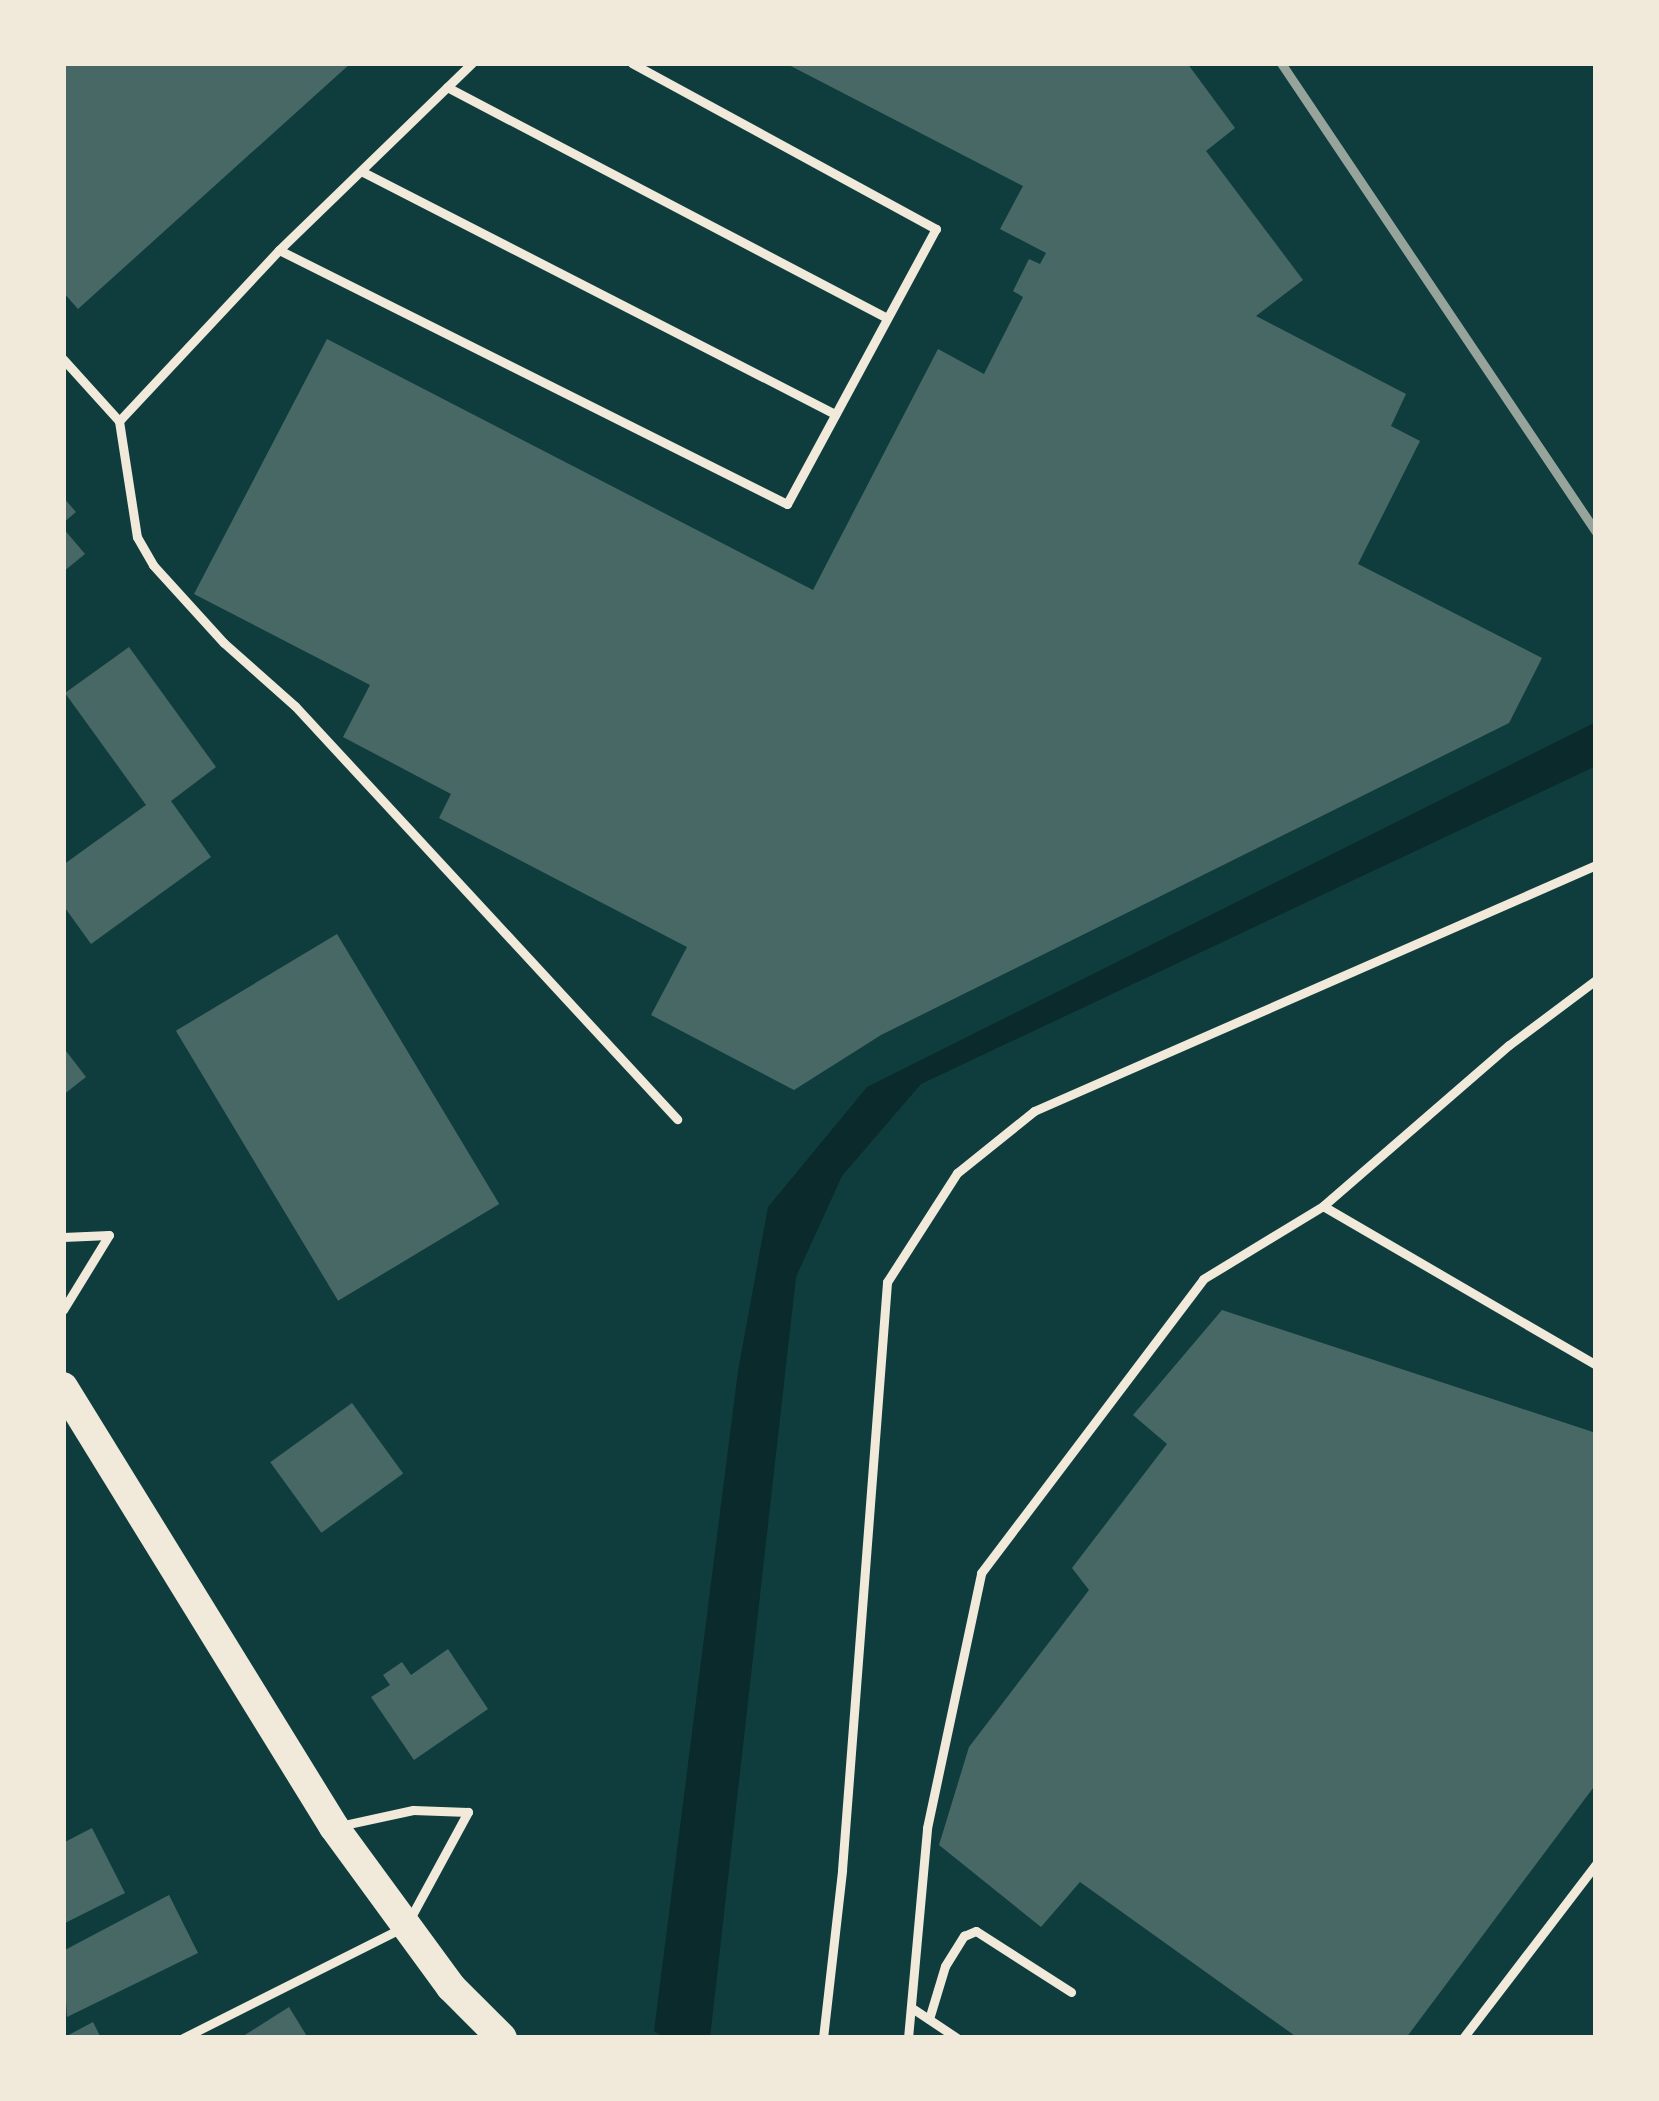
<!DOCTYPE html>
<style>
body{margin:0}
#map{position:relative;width:1659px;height:2101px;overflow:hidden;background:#0f3d3e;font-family:Barlow,sans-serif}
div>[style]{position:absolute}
.water>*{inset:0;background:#0a2a2b}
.building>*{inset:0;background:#486865;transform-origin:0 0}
.service>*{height:9px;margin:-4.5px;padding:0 4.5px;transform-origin:4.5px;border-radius:4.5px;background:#f1e9da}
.primary>*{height:30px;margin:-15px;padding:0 15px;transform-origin:15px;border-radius:15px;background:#f1e9da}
.rail>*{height:9px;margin:-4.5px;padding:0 4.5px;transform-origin:4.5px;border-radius:4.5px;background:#97a49c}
span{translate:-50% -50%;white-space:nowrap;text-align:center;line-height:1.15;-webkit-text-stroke:9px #f1e9da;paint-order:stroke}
.frame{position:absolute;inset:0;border:66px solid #f1e9da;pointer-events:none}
</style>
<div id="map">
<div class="water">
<div style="clip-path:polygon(1596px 722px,1596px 766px,921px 1084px,842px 1176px,796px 1277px,710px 2038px,665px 2038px,654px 2031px,738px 1371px,768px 1207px,867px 1087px)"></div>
</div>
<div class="building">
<div style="clip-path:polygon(63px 63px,351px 63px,78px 309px,63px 292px)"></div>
<div style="clip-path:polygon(785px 63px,1187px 63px,1235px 128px,1206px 151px,1303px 280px,1256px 316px,1406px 394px,1391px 426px,1420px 441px,1358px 564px,1542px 658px,1509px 723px,881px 1035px,794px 1090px,651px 1015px,687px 947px,439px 818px,451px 794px,343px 737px,370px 685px,194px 594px,327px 339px,813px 590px,938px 349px,984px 374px,1023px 297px,1013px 291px,1029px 259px,1040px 264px,1046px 253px,1000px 229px,1023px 186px)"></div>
<div style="clip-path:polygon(63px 497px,76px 512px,63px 523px)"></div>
<div style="clip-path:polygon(63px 528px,85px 554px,63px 572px)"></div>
<div style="clip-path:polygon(129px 647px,216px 767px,171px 801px,211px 857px,91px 944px,63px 905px,63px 865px,146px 805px,65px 693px)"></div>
<div style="left:337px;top:934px;width:315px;height:188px;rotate:59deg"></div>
<div style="clip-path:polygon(63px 1047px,86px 1077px,63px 1095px)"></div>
<div style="clip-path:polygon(1222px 1310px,1596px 1433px,1596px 1784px,1406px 2038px,1298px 2038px,1080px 1882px,1041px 1927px,939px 1845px,969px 1747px,1089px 1590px,1072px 1568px,1167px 1444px,1133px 1415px)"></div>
<div style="left:352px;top:1403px;width:87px;height:101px;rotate:54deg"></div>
<div style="clip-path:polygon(448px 1649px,488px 1709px,414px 1760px,371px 1697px,390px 1685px,383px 1675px,402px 1662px,411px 1675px)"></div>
<div style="clip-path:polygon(92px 1828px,125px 1893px,63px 1924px,63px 1843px)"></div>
<div style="clip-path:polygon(169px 1895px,198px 1953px,67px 2017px,63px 1951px)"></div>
<div style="clip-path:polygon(289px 2007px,308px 2038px,240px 2038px)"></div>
<div style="clip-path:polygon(93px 2022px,101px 2038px,63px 2038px)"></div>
</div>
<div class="service">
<div style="left:447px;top:87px;width:497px;rotate:27.7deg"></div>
<div style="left:361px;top:171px;width:533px;rotate:27.14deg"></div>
<div style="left:279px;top:250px;width:269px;rotate:-44.1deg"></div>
<div style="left:63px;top:359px;width:84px;rotate:47.9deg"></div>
<div style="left:119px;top:421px;width:234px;rotate:-46.9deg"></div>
<div style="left:279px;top:250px;width:568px;rotate:26.57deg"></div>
<div style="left:787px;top:504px;width:313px;rotate:-61.6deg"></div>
<div style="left:936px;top:229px;width:346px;rotate:-151.4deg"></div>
<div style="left:119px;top:421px;width:117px;rotate:81.2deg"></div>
<div style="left:137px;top:537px;width:32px;rotate:60deg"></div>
<div style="left:153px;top:565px;width:105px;rotate:47.7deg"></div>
<div style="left:224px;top:643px;width:95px;rotate:41.6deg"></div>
<div style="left:295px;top:706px;width:563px;rotate:47.23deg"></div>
<div style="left:1323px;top:1206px;width:316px;rotate:30.2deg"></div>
<div style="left:63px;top:1237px;width:46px;rotate:-2.5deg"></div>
<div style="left:63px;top:1310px;width:88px;rotate:-58.5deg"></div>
<div style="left:912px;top:2008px;width:54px;rotate:33.7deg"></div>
<div style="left:929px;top:2019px;width:55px;rotate:-73.2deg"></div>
<div style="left:945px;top:1966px;width:36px;rotate:-58deg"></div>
<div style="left:964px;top:1936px;width:13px;rotate:-23deg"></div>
<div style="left:976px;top:1931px;width:113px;rotate:32.7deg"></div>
<div style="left:183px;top:2038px;width:250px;rotate:-26.7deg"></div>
<div style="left:406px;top:1926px;width:130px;rotate:-61.5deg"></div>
<div style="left:468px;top:1812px;width:55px;rotate:-177.9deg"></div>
<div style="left:413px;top:1810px;width:76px;rotate:167.8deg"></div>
<div style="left:823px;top:2038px;width:169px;rotate:-83.5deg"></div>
<div style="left:842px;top:1870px;width:590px;rotate:-85.62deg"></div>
<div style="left:887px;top:1282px;width:130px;rotate:-57.3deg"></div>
<div style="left:957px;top:1173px;width:99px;rotate:-38.8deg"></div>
<div style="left:1034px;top:1111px;width:613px;rotate:-23.64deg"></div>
<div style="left:908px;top:2038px;width:211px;rotate:-84.8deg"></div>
<div style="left:927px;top:1828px;width:261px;rotate:-78deg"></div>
<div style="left:981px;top:1573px;width:368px;rotate:-52.9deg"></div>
<div style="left:1203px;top:1279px;width:140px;rotate:-31.3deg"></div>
<div style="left:1323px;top:1206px;width:246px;rotate:-40.9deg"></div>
<div style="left:1509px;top:1045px;width:109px;rotate:-36.8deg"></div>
<div style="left:1463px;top:2038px;width:219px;rotate:-52.6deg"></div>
</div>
<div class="primary">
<div style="left:63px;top:1387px;width:517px;rotate:58.37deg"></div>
<div style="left:334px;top:1827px;width:198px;rotate:53.8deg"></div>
<div style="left:451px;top:1987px;width:72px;rotate:45deg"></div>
</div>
<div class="rail">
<div style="left:1281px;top:63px;width:565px;rotate:56.11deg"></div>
</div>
<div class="frame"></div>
</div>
